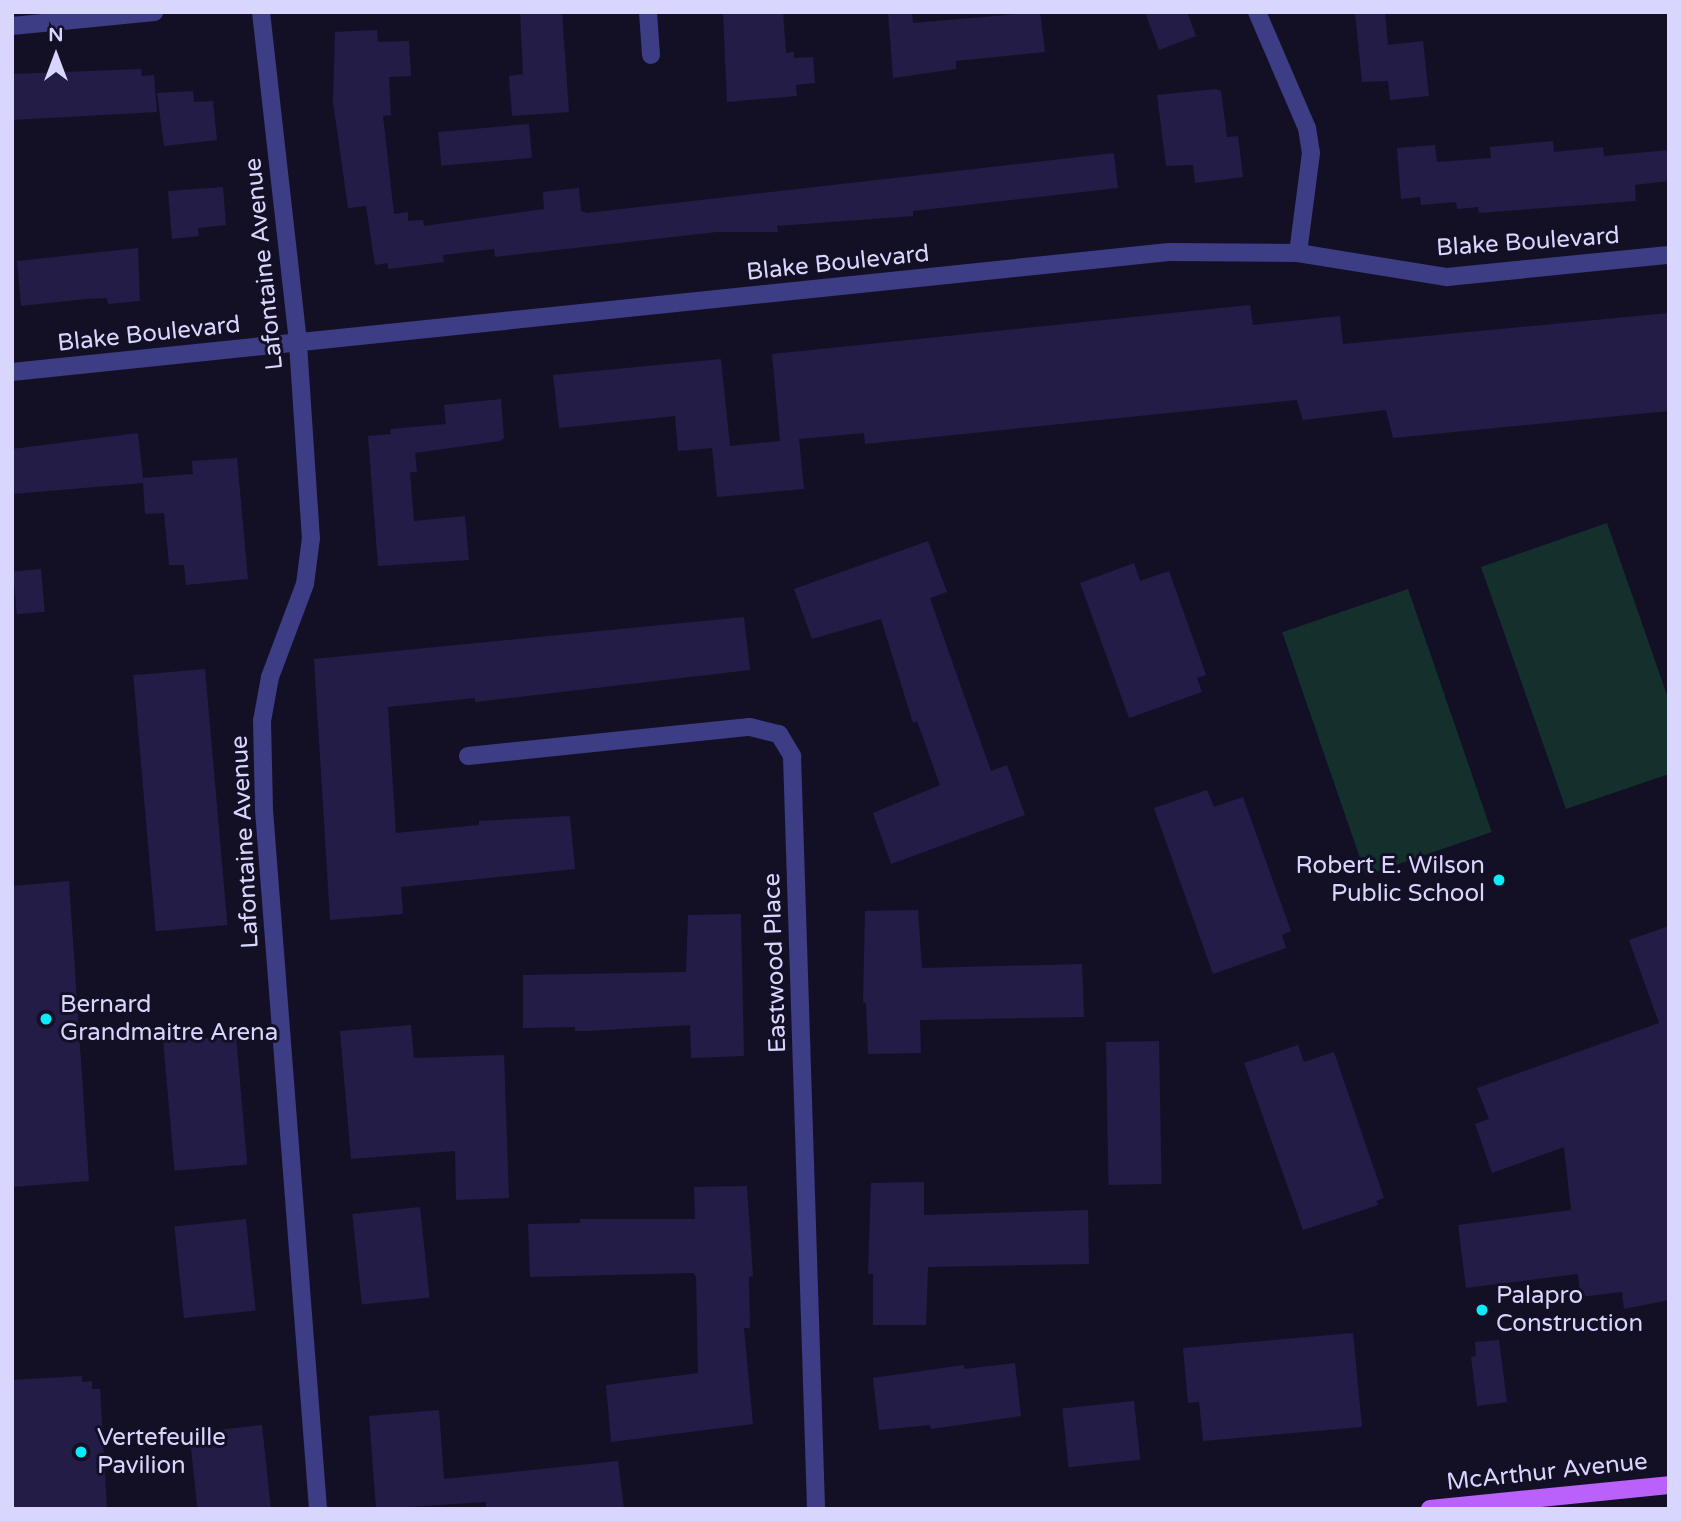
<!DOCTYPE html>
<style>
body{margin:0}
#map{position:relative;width:1681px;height:1521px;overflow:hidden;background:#131026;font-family:"Varela Round",sans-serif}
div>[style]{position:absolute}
.green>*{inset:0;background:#13302d;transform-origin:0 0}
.building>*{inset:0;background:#231c46;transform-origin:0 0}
.minor>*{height:18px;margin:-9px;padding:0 9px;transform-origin:9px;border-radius:9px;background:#3c3d84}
.major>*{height:18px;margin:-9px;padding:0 9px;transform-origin:9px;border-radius:9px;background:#ba60fb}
.dots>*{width:19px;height:19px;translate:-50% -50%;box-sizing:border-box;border:4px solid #131026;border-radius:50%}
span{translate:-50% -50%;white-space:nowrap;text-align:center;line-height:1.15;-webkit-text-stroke:6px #131026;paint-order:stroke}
.street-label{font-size:24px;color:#d8d6fe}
.poi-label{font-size:24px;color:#d8d6fe}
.right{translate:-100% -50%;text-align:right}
.left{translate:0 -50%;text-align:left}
.frame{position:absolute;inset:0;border:14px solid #d8d6fe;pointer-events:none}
.north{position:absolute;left:21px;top:21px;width:70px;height:70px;-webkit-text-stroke:5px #131026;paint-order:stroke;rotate:0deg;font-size:19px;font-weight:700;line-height:28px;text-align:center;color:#d8d6fe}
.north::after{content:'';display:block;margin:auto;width:24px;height:32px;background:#d8d6fe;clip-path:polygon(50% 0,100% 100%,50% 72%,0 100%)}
</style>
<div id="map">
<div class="green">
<div style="clip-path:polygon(1607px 523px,1669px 701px,1669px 774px,1566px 809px,1481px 567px)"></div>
<div style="left:1408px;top:589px;width:257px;height:133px;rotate:71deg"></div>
</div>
<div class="building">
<div style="clip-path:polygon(520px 12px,562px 12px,569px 112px,512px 116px,509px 76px,523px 74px)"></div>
<div style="clip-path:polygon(723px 12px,783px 12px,786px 53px,794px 52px,794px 58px,813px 57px,815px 83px,796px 85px,797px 96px,727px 102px)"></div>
<div style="clip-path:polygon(888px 12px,912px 12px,913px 23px,1040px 12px,1045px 52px,956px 61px,956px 69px,893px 78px)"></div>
<div style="clip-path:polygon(1145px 12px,1187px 12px,1196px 36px,1159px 50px)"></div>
<div style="clip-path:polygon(1355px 12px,1385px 12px,1388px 45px,1423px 41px,1429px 96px,1390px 100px,1388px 81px,1362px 82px)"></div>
<div style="clip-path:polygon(377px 30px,378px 42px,409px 41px,411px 76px,389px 77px,391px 115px,383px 116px,394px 214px,408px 212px,408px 221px,423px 220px,424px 226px,544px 209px,543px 192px,579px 188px,581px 211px,587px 213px,1114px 153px,1118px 188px,913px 211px,913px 216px,777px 226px,778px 232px,717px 232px,495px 257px,494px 249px,443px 255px,444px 262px,388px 269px,388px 263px,375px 265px,366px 206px,348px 208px,333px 102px,335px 32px)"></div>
<div style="clip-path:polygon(141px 69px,142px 76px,154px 75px,157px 112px,12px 120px,12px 74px)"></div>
<div style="clip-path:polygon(1216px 89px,1221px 91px,1227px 137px,1238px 136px,1243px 177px,1195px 183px,1193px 165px,1166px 166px,1157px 95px)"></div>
<div style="clip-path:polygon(193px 91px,194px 102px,213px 101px,217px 140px,164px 146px,157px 93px)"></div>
<div style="left:529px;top:124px;width:34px;height:91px;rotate:85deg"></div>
<div style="clip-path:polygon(1553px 141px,1554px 152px,1603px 147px,1604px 156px,1669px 150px,1669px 181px,1635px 185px,1636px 201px,1479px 213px,1478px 207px,1457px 209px,1456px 202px,1421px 205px,1420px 197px,1401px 199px,1397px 148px,1435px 145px,1437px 162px,1491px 158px,1490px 147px)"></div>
<div style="clip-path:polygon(223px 187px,226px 225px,198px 228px,199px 236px,172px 239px,168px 191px)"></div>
<div style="clip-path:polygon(138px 248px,140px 301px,108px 304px,107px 298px,86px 299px,21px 306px,17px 261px)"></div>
<div style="clip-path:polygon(1250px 305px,1253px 325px,1340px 316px,1343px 344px,1669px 313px,1669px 411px,1393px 438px,1386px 410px,1303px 420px,1297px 400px,865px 444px,864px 433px,799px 439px,804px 489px,717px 497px,712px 448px,678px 451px,675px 416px,559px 428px,553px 375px,721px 359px,730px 446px,780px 441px,772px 354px)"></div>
<div style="clip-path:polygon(501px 399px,504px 438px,500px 441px,415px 453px,417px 472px,410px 472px,414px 521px,465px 516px,469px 560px,378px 566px,368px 436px,391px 434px,390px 429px,446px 424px,444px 405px)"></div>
<div style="clip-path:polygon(138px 433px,143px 478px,193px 474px,192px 461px,237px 458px,248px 579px,186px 585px,184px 565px,169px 565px,164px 513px,145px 514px,143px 483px,12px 494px,12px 449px)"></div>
<div style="clip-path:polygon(928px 541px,947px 592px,930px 598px,954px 667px,991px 771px,1007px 765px,1025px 815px,891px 864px,873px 813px,940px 785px,917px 721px,913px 723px,881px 619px,812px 639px,794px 589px)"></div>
<div style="clip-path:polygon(1134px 563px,1140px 581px,1169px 571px,1206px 675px,1197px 678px,1202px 692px,1129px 718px,1080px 583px)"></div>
<div style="left:41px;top:569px;width:43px;height:28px;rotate:85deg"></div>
<div style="clip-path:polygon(744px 617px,750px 670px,475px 702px,475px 698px,388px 707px,396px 833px,479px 825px,479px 821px,570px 816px,575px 869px,401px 887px,403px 914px,330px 920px,314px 659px)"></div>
<div style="left:205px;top:669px;width:257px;height:72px;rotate:85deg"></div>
<div style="clip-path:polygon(1207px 790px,1214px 807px,1243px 797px,1291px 931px,1282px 935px,1286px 948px,1213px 974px,1154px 808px)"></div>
<div style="clip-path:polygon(69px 881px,89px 1181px,12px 1187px,12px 886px)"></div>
<div style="clip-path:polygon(918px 910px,922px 968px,1082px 964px,1084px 1017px,920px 1020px,921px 1053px,868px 1054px,866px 1003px,863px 1003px,865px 911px)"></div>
<div style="clip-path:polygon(741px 914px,744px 1056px,691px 1058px,690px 1025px,588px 1031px,575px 1031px,575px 1027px,523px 1028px,523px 975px,686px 972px,688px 915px)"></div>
<div style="clip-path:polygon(1669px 926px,1669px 1300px,1624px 1309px,1622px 1292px,1580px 1297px,1578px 1274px,1466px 1288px,1458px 1225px,1571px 1210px,1564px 1147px,1492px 1173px,1475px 1124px,1489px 1119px,1477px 1088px,1659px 1023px,1629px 940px)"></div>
<div style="clip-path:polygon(411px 1025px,414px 1058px,504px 1055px,509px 1198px,456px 1200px,455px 1151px,351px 1159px,340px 1031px)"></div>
<div style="left:236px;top:1036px;width:129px;height:73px;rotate:85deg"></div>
<div style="left:1159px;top:1041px;width:143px;height:53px;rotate:89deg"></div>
<div style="clip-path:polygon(1298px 1045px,1304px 1062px,1334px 1052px,1384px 1198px,1376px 1201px,1378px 1205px,1303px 1230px,1244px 1063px)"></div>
<div style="clip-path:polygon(924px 1182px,924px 1215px,1088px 1210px,1089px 1264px,928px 1267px,926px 1325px,873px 1325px,873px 1274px,868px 1274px,871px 1183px)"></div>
<div style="clip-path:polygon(747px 1186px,753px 1276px,749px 1277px,750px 1328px,744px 1328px,753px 1424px,611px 1442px,606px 1385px,698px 1373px,696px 1277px,693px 1273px,530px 1277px,528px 1224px,580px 1223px,580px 1219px,695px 1219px,694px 1187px)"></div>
<div style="left:420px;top:1207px;width:91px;height:68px;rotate:84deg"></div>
<div style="left:246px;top:1219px;width:92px;height:72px;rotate:84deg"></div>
<div style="clip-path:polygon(1353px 1333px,1362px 1427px,1203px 1441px,1199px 1402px,1188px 1403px,1183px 1348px)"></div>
<div style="clip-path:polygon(1499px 1340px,1507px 1402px,1477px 1406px,1471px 1357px,1476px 1356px,1475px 1342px)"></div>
<div style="clip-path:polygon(1015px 1363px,1021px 1416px,931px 1429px,930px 1425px,879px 1430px,873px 1378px,964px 1365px,964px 1369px)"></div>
<div style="clip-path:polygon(82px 1376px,82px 1382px,92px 1381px,92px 1389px,100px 1389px,107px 1509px,12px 1509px,12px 1380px)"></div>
<div style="left:1134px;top:1401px;width:59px;height:72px;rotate:84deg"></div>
<div style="clip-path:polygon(439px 1410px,444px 1479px,618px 1461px,624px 1509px,486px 1509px,486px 1502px,376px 1509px,369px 1416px)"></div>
<div style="left:262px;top:1425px;width:84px;height:73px;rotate:84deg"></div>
</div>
<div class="minor">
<div style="left:261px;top:12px;width:334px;rotate:83.6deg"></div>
<div style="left:298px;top:344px;width:194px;rotate:86.2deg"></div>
<div style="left:311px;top:538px;width:46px;rotate:97.4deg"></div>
<div style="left:305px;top:584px;width:99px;rotate:110.6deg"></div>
<div style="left:270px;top:677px;width:45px;rotate:100.3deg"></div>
<div style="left:262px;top:721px;width:89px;rotate:88.7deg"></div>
<div style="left:264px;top:810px;width:701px;rotate:85.58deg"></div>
<div style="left:648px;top:12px;width:43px;rotate:86deg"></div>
<div style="left:1257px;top:12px;width:126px;rotate:66.7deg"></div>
<div style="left:1307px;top:128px;width:25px;rotate:81deg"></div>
<div style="left:1311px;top:153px;width:101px;rotate:97.4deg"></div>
<div style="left:12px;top:26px;width:143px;rotate:-5.6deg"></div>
<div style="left:12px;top:372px;width:1163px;rotate:-5.92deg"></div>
<div style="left:1169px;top:252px;width:129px;rotate:0.4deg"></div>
<div style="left:1298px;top:253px;width:151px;rotate:9.2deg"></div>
<div style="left:1447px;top:277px;width:223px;rotate:-5.7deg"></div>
<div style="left:468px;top:756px;width:283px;rotate:-5.9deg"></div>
<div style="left:750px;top:727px;width:30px;rotate:14deg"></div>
<div style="left:779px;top:734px;width:26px;rotate:59deg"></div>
<div style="left:792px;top:756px;width:753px;rotate:88.17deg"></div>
</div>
<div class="major">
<div style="left:1430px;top:1509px;width:240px;rotate:-5.7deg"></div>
</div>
<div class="dots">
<div style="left:1499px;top:880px;background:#07ecf9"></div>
<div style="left:46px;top:1019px;background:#07ecf9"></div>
<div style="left:1482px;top:1310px;background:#07ecf9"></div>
<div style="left:81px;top:1452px;background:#07ecf9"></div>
</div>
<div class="street-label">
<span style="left:1528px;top:242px;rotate:-4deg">Blake Boulevard</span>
<span style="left:838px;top:263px;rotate:-6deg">Blake Boulevard</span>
<span style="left:264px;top:264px;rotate:-96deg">Lafontaine Avenue</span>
<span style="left:149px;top:334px;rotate:-6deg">Blake Boulevard</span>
<span style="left:245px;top:842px;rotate:-93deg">Lafontaine Avenue</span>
<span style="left:775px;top:963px;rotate:-92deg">Eastwood Place</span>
<span style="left:1547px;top:1472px;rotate:-6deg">McArthur Avenue</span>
</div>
<div class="poi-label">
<span class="right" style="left:1485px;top:880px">Robert E. Wilson<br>Public School</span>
<span class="left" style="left:60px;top:1019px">Bernard<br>Grandmaitre Arena</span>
<span class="left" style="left:1496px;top:1310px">Palapro<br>Construction</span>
<span class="left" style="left:97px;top:1452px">Vertefeuille<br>Pavilion</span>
</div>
<div class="frame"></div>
<div class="north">N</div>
</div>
